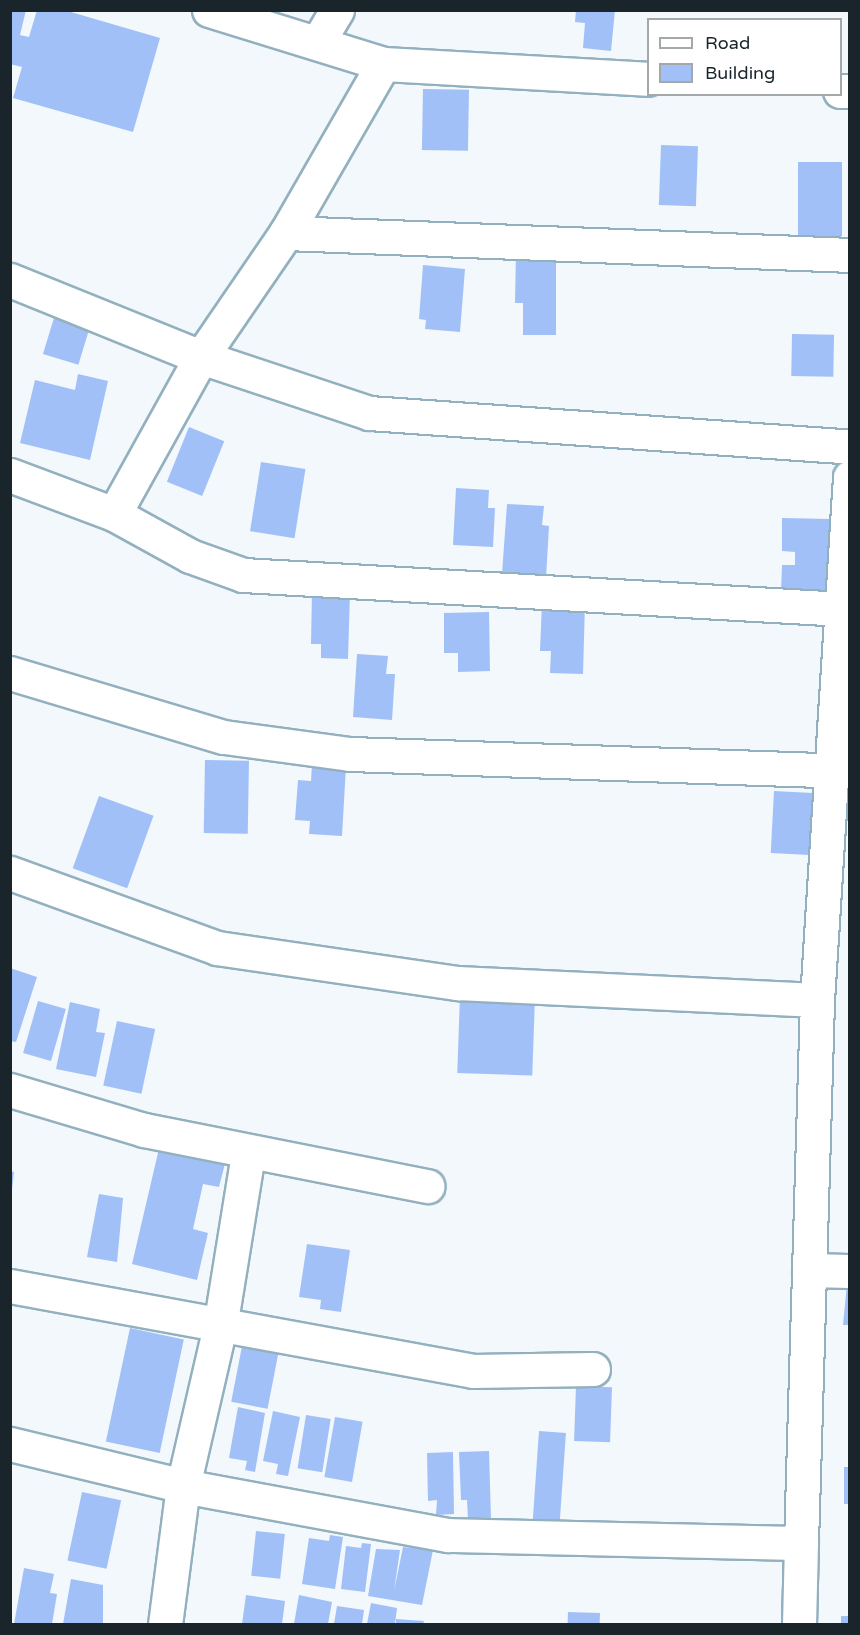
<!DOCTYPE html>
<style>
body{margin:0}
#map{position:relative;width:860px;height:1635px;overflow:hidden;background:#f2f8fb;font-family:"Varela Round",sans-serif}
div>[style]{position:absolute}
.building>*{inset:0;background:#a1c0f8;transform-origin:0 0}
.roads{filter:drop-shadow(2px 0 #93b0bf) drop-shadow(-2px 0 #93b0bf) drop-shadow(0 2px #93b0bf) drop-shadow(0 -2px #93b0bf)}
.minor>*{height:33px;margin:-16.5px;padding:0 16.5px;transform-origin:16.5px;border-radius:16.5px;background:#fff}
span{translate:-50% -50%;white-space:nowrap;text-align:center;line-height:1.15;-webkit-text-stroke:6px #fff;paint-order:stroke}
.frame{position:absolute;inset:0;border:12px solid #19252a;pointer-events:none}
.legend{position:absolute;left:647px;top:18px;width:195px;height:78px;box-sizing:border-box;background:#fff;border:2px solid #a3a8aa;margin:0;padding:8px 10px;list-style:none;font-size:18px;color:#19252a}
.legend li{display:flex;align-items:center;gap:12px;height:30px}
.legend b{width:30px;border:2px solid #a3a8aa}
</style>
<div id="map">
<div class="building">
<div style="clip-path:polygon(10px 10px,26px 10px,20px 35px,29px 37px,37px 10px,64px 10px,160px 38px,133px 132px,13px 98px,22px 67px,10px 64px)"></div>
<div style="clip-path:polygon(576px 10px,615px 10px,611px 51px,583px 48px,585px 23px,575px 22px)"></div>
<div style="left:423px;top:89px;width:46px;height:61px;rotate:1deg"></div>
<div style="left:661px;top:145px;width:37px;height:60px;rotate:2deg"></div>
<div style="left:798px;top:162px;width:44px;height:74px"></div>
<div style="clip-path:polygon(516px 250px,556px 250px,556px 335px,523px 335px,523px 303px,515px 303px)"></div>
<div style="clip-path:polygon(423px 265px,465px 269px,460px 332px,425px 329px,426px 320px,419px 319px)"></div>
<div style="left:57px;top:308px;width:37px;height:48px;rotate:17deg"></div>
<div style="left:792px;top:334px;width:42px;height:42px;rotate:1deg"></div>
<div style="clip-path:polygon(78px 374px,108px 381px,90px 460px,20px 443px,35px 380px,75px 390px)"></div>
<div style="left:189px;top:427px;width:38px;height:59px;rotate:22deg"></div>
<div style="left:261px;top:462px;width:45px;height:70px;rotate:9deg"></div>
<div style="clip-path:polygon(456px 488px,489px 490px,488px 508px,495px 508px,493px 547px,453px 545px)"></div>
<div style="clip-path:polygon(507px 504px,544px 506px,542px 525px,549px 526px,546px 578px,502px 574px)"></div>
<div style="clip-path:polygon(782px 518px,830px 519px,829px 594px,781px 593px,782px 565px,795px 565px,795px 552px,782px 551px)"></div>
<div style="clip-path:polygon(312px 591px,350px 592px,348px 659px,321px 658px,321px 644px,311px 644px)"></div>
<div style="clip-path:polygon(542px 602px,585px 603px,583px 674px,550px 673px,551px 651px,540px 651px)"></div>
<div style="clip-path:polygon(489px 612px,490px 671px,458px 672px,458px 653px,444px 653px,444px 613px)"></div>
<div style="clip-path:polygon(357px 654px,388px 656px,386px 674px,395px 674px,392px 720px,353px 717px)"></div>
<div style="left:205px;top:760px;width:44px;height:73px;rotate:1deg"></div>
<div style="clip-path:polygon(312px 764px,346px 766px,342px 836px,309px 834px,310px 821px,295px 820px,298px 780px,311px 781px)"></div>
<div style="left:774px;top:791px;width:44px;height:62px;rotate:3deg"></div>
<div style="left:99px;top:796px;width:58px;height:77px;rotate:20deg"></div>
<div style="clip-path:polygon(10px 968px,37px 977px,16px 1042px,10px 1041px)"></div>
<div style="left:460px;top:995px;width:75px;height:78px;rotate:2deg"></div>
<div style="left:38px;top:1001px;width:29px;height:54px;rotate:16deg"></div>
<div style="clip-path:polygon(70px 1002px,100px 1009px,96px 1032px,105px 1033px,96px 1077px,56px 1069px)"></div>
<div style="left:117px;top:1021px;width:39px;height:66px;rotate:12deg"></div>
<div style="clip-path:polygon(161px 1140px,227px 1156px,219px 1187px,203px 1184px,193px 1229px,208px 1233px,197px 1280px,132px 1264px)"></div>
<div style="clip-path:polygon(10px 1171px,14px 1172px,12px 1189px,10px 1189px)"></div>
<div style="clip-path:polygon(99px 1194px,123px 1198px,117px 1262px,87px 1257px)"></div>
<div style="clip-path:polygon(307px 1244px,350px 1250px,341px 1312px,320px 1309px,321px 1300px,299px 1297px)"></div>
<div style="clip-path:polygon(847px 1284px,850px 1284px,850px 1325px,843px 1325px)"></div>
<div style="left:130px;top:1328px;width:55px;height:116px;rotate:12deg"></div>
<div style="left:244px;top:1336px;width:37px;height:67px;rotate:11deg"></div>
<div style="left:576px;top:1386px;width:36px;height:55px;rotate:2deg"></div>
<div style="clip-path:polygon(238px 1407px,265px 1413px,255px 1472px,245px 1470px,247px 1461px,229px 1458px)"></div>
<div style="clip-path:polygon(273px 1411px,300px 1417px,288px 1476px,276px 1474px,278px 1464px,263px 1461px)"></div>
<div style="left:306px;top:1415px;width:25px;height:54px;rotate:9deg"></div>
<div style="left:335px;top:1417px;width:28px;height:61px;rotate:10deg"></div>
<div style="left:539px;top:1431px;width:27px;height:90px;rotate:4deg"></div>
<div style="clip-path:polygon(489px 1451px,491px 1519px,468px 1519px,467px 1500px,461px 1500px,459px 1452px)"></div>
<div style="clip-path:polygon(453px 1452px,454px 1514px,436px 1515px,437px 1500px,428px 1501px,427px 1453px)"></div>
<div style="left:844px;top:1467px;width:6px;height:37px"></div>
<div style="left:82px;top:1492px;width:40px;height:70px;rotate:12deg"></div>
<div style="left:256px;top:1531px;width:29px;height:45px;rotate:6deg"></div>
<div style="clip-path:polygon(330px 1535px,343px 1537px,335px 1589px,302px 1584px,309px 1538px,329px 1541px)"></div>
<div style="clip-path:polygon(362px 1543px,371px 1544px,365px 1592px,341px 1589px,346px 1546px,361px 1548px)"></div>
<div style="clip-path:polygon(403px 1547px,433px 1550px,422px 1605px,368px 1596px,376px 1549px,400px 1550px,394px 1591px)"></div>
<div style="clip-path:polygon(24px 1568px,54px 1574px,50px 1593px,57px 1594px,52px 1624px,14px 1624px)"></div>
<div style="clip-path:polygon(71px 1579px,103px 1585px,103px 1624px,63px 1624px)"></div>
<div style="clip-path:polygon(246px 1595px,285px 1601px,282px 1624px,242px 1624px)"></div>
<div style="clip-path:polygon(299px 1595px,332px 1602px,328px 1624px,294px 1624px)"></div>
<div style="clip-path:polygon(371px 1603px,397px 1608px,395px 1624px,367px 1624px)"></div>
<div style="clip-path:polygon(337px 1606px,364px 1610px,362px 1624px,334px 1624px)"></div>
<div style="left:568px;top:1612px;width:32px;height:12px;rotate:2deg"></div>
<div style="left:841px;top:1616px;width:9px;height:8px"></div>
<div style="clip-path:polygon(396px 1619px,424px 1621px,423px 1624px,396px 1624px)"></div>
</div>
<div class="roads">
<div class="minor">
<div style="left:209px;top:10px;width:182px;rotate:17.2deg"></div>
<div style="left:383px;top:64px;width:265px;rotate:3.2deg"></div>
<div style="left:319px;top:40px;width:35px;rotate:-59deg"></div>
<div style="left:840px;top:91px;width:10px"></div>
<div style="left:286px;top:233px;width:564px;rotate:2.23deg"></div>
<div style="left:10px;top:280px;width:206px;rotate:22deg"></div>
<div style="left:201px;top:357px;width:177px;rotate:18.4deg"></div>
<div style="left:369px;top:413px;width:482px;rotate:4deg"></div>
<div style="left:10px;top:475px;width:111px;rotate:20.6deg"></div>
<div style="left:114px;top:514px;width:87px;rotate:28.9deg"></div>
<div style="left:190px;top:556px;width:56px;rotate:19.7deg"></div>
<div style="left:243px;top:575px;width:601px;rotate:3.24deg"></div>
<div style="left:114px;top:514px;width:179px;rotate:-61deg"></div>
<div style="left:201px;top:357px;width:150px;rotate:-55.6deg"></div>
<div style="left:286px;top:233px;width:195px;rotate:-60.1deg"></div>
<div style="left:10px;top:673px;width:223px;rotate:16.7deg"></div>
<div style="left:224px;top:737px;width:127px;rotate:7.7deg"></div>
<div style="left:350px;top:754px;width:500px;rotate:1.95deg"></div>
<div style="left:10px;top:873px;width:220px;rotate:19.9deg"></div>
<div style="left:217px;top:948px;width:244px;rotate:8.3deg"></div>
<div style="left:458px;top:983px;width:359px;rotate:2.7deg"></div>
<div style="left:10px;top:1090px;width:140px;rotate:16.6deg"></div>
<div style="left:144px;top:1130px;width:289px;rotate:11.2deg"></div>
<div style="left:248px;top:1154px;width:174px;rotate:99.2deg"></div>
<div style="left:220px;top:1326px;width:164px;rotate:103deg"></div>
<div style="left:183px;top:1486px;width:269px;rotate:10.5deg"></div>
<div style="left:448px;top:1535px;width:353px;rotate:1.3deg"></div>
<div style="left:801px;top:1543px;width:81px;rotate:91.4deg"></div>
<div style="left:809px;top:1270px;width:41px;rotate:1.4deg"></div>
<div style="left:10px;top:1286px;width:470px;rotate:10.4deg"></div>
<div style="left:472px;top:1371px;width:121px;rotate:-0.9deg"></div>
<div style="left:10px;top:1444px;width:178px;rotate:13.6deg"></div>
<div style="left:183px;top:1486px;width:139px;rotate:97.4deg"></div>
<div style="left:801px;top:1543px;width:543px;rotate:-88.31deg"></div>
<div style="left:817px;top:1000px;width:524px;rotate:-86.39deg"></div>
</div>
</div>
<div class="frame"></div>
<ul class="legend">
<li><b style="height:8px;background:#fff"></b>Road</li>
<li><b style="height:16px;background:#a1c0f8"></b>Building</li>
</ul>
</div>
